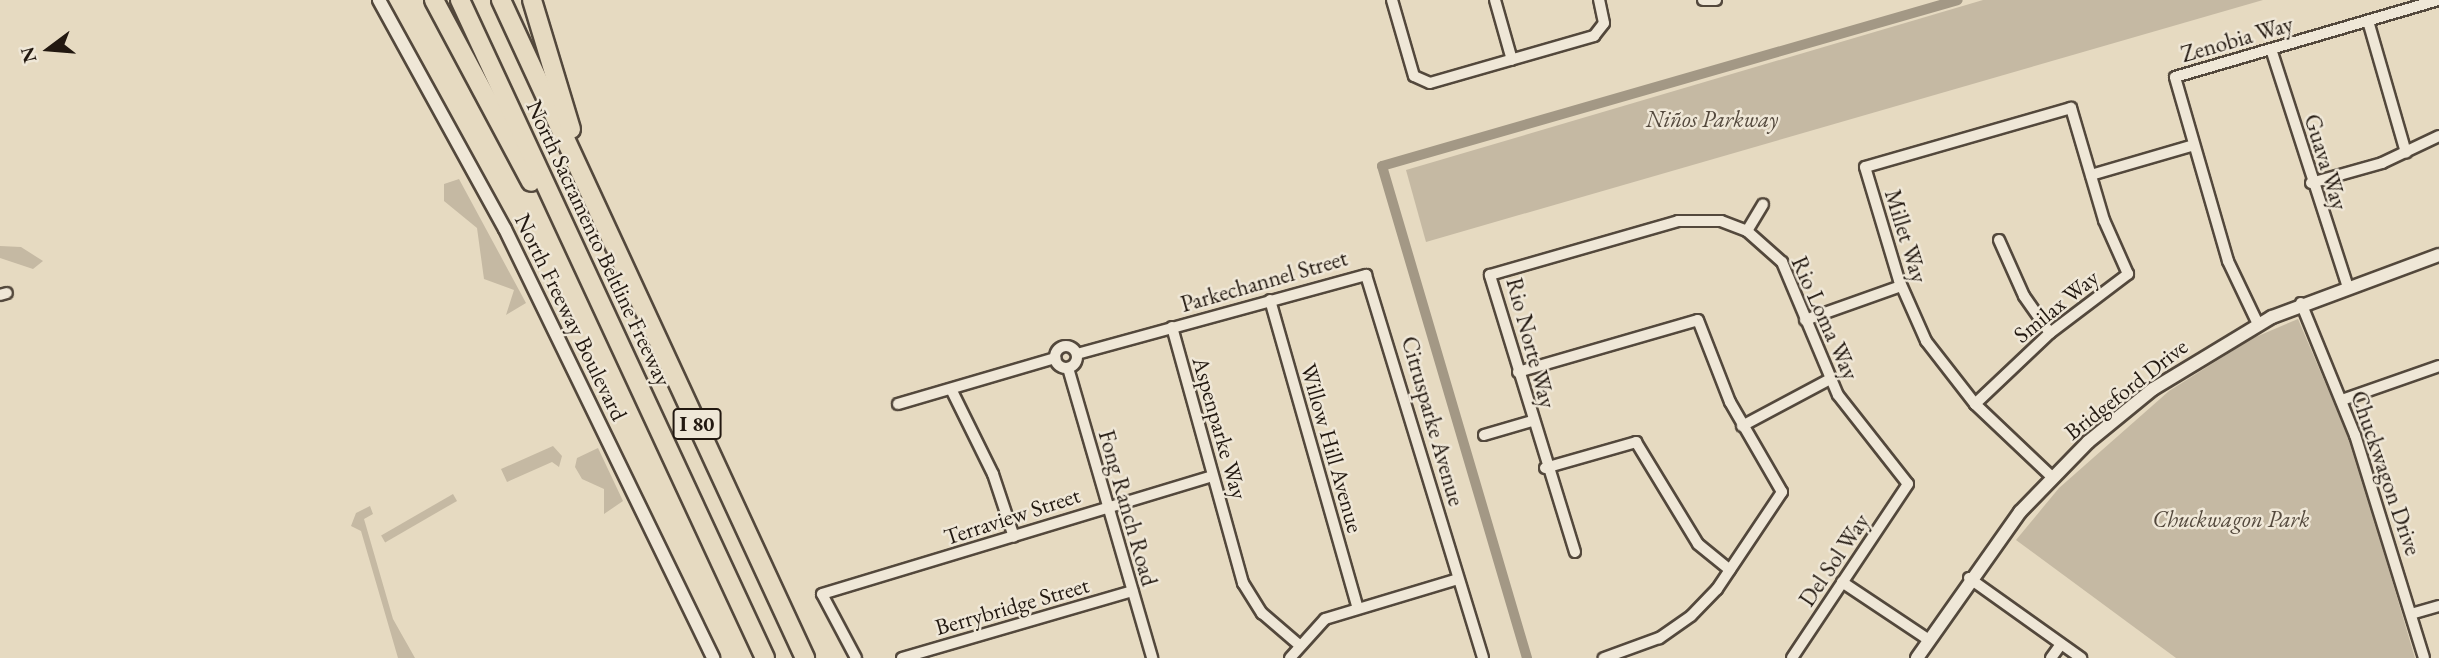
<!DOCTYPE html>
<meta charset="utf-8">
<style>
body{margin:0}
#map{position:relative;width:2439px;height:658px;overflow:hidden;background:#e6dac1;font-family:"EB Garamond",serif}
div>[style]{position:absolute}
.green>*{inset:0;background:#c5b9a3;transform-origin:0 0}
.canal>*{height:10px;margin:-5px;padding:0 5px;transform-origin:5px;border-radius:5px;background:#a39885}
.roads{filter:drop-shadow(2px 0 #53483c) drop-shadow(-2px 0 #53483c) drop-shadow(0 2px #53483c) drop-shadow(0 -2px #53483c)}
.street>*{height:10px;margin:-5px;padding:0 5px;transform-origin:5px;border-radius:5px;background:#efe7d7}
.street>.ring{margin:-5px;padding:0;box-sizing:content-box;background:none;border:10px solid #efe7d7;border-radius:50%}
.secondary>*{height:12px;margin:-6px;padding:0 6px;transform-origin:6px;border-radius:6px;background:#efe7d7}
.highway>*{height:18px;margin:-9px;padding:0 9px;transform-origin:9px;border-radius:9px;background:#e6dac1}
span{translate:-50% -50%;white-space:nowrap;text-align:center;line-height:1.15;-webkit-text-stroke:5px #efe7d7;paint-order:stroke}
.shield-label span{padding:2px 5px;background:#efe7d7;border:2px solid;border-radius:5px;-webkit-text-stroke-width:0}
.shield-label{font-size:21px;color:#221810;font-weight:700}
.street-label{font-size:23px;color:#221810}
.park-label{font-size:23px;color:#53483c;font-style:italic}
.north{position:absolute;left:14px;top:14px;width:70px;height:70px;-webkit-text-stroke:5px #efe7d7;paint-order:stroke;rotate:254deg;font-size:19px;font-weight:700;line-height:28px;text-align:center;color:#221810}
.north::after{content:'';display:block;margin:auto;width:24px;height:32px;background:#221810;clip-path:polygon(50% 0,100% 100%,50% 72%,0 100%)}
</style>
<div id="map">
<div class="green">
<div style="clip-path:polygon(1983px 0,2263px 0,1426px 242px,1406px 170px)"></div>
<div style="clip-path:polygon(459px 179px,526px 303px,506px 315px,514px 290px,484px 279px,477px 228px,444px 201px,444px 184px)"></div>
<div style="clip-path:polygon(0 246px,21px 247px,43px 261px,33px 269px,0 258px)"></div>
<div style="clip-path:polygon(2298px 319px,2353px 448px,2415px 658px,2176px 658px,2016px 540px,2059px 488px,2169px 391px,2251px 339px)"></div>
<div style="clip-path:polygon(553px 446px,562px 456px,559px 467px,552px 462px,507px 482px,501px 469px)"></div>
<div style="clip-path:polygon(598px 448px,623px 501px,604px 514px,604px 489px,582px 479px,575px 467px,577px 458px)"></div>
<div style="left:453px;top:494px;width:8px;height:83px;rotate:60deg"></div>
<div style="clip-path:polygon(370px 506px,373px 514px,364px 519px,393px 619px,415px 658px,398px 658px,361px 531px,351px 526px,356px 513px)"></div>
</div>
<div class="canal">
<div style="left:1527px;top:658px;width:513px;rotate:-106.42deg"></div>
<div style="left:1382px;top:166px;width:599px;rotate:-16.08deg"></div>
</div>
<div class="roads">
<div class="street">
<div style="left:1392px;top:0;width:79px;rotate:73.9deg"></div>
<div style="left:1414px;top:76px;width:17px;rotate:24deg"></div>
<div style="left:1430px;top:83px;width:171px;rotate:-16deg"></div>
<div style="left:1594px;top:36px;width:16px;rotate:-52deg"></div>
<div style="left:1604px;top:23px;width:24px;rotate:-102deg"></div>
<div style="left:1495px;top:0;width:62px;rotate:74.2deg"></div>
<div style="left:1703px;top:0;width:13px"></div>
<div style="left:2368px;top:21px;width:137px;rotate:73.9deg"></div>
<div style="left:2271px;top:49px;width:247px;rotate:72.1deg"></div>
<div style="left:2091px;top:175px;width:107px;rotate:-16.2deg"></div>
<div style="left:2311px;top:183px;width:74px;rotate:-15.7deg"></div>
<div style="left:2382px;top:163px;width:63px;rotate:-25.3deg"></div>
<div style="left:1747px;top:231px;width:31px;rotate:-59deg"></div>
<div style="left:1999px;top:240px;width:61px;rotate:65.9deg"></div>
<div style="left:2024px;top:296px;width:45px;rotate:54.9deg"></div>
<div style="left:0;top:295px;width:7px;rotate:-16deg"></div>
<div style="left:1270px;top:300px;width:318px;rotate:74.1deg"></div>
<div style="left:2301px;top:303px;width:143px;rotate:67.8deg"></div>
<div style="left:2355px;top:435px;width:233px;rotate:72.8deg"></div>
<div style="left:1805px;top:320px;width:102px;rotate:-19.5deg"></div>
<div style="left:2258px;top:324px;width:70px;rotate:-115.5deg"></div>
<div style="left:2228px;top:261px;width:191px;rotate:-106.1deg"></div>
<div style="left:2175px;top:77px;width:275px;rotate:-16.3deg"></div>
<div style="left:1172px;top:327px;width:266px;rotate:74.5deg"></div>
<div style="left:1243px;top:583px;width:36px;rotate:58deg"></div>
<div style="left:1262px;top:613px;width:46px;rotate:40.6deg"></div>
<div class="ring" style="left:1055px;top:346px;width:12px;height:12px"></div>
<div style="left:1077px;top:354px;width:300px;rotate:-15.3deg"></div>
<div style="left:1366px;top:275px;width:400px;rotate:73deg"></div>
<div style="left:1068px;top:368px;width:302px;rotate:73.8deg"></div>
<div style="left:1518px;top:372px;width:187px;rotate:-16.1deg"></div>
<div style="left:1698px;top:320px;width:88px;rotate:68.7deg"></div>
<div style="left:1730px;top:402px;width:104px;rotate:60deg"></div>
<div style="left:1782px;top:492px;width:117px;rotate:123.8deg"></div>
<div style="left:1717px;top:589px;width:37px;rotate:134deg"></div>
<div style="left:1691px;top:616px;width:39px;rotate:145deg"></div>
<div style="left:1659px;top:638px;width:59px;rotate:160deg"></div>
<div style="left:951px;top:389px;width:95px;rotate:63.7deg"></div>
<div style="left:993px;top:474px;width:66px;rotate:71.6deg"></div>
<div style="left:2342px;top:400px;width:103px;rotate:-19.3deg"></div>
<div style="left:898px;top:404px;width:164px;rotate:-16.3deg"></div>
<div style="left:1975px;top:404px;width:103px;rotate:-43.4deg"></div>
<div style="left:2050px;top:333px;width:98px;rotate:-37.1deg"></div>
<div style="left:2128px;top:274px;width:59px;rotate:-114deg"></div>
<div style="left:2104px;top:220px;width:117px;rotate:-106.4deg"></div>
<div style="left:2071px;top:108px;width:214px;rotate:164deg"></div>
<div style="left:1865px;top:167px;width:118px;rotate:73.3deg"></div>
<div style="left:1899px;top:280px;width:67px;rotate:66.1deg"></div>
<div style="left:1926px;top:341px;width:80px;rotate:52.1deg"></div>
<div style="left:1975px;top:404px;width:106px;rotate:43.5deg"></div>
<div style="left:1742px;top:426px;width:100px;rotate:-28.1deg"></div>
<div style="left:1484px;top:435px;width:50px;rotate:-16.3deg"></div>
<div style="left:1545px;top:468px;width:95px;rotate:-15.9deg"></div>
<div style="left:1636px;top:442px;width:119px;rotate:58.7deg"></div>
<div style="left:1698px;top:544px;width:41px;rotate:39.1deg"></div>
<div style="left:1575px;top:552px;width:290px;rotate:-107.1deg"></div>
<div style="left:1490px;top:275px;width:196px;rotate:-16deg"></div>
<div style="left:1678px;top:221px;width:43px"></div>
<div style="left:1721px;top:221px;width:28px;rotate:21deg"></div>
<div style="left:1747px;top:231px;width:47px;rotate:41.5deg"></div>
<div style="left:1782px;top:262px;width:144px;rotate:67.2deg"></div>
<div style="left:1838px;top:395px;width:113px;rotate:51.8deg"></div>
<div style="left:1908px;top:484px;width:209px;rotate:123.7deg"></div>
<div style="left:1969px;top:578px;width:138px;rotate:35.5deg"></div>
<div style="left:1842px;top:582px;width:105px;rotate:33.7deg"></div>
<div style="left:2411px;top:614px;width:29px;rotate:-16deg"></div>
<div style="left:856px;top:658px;width:72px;rotate:-118deg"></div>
<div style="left:822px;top:594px;width:408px;rotate:-16.8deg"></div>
<div style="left:902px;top:658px;width:240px;rotate:-16.2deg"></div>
<div style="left:1290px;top:658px;width:52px;rotate:-48.1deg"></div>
<div style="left:1325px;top:619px;width:139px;rotate:-16.7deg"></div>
<div style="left:2051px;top:658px;width:17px;rotate:-54deg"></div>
</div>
<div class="secondary">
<div style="left:379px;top:0;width:261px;rotate:61.2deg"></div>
<div style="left:505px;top:229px;width:477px;rotate:64.1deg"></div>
<div style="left:1917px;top:658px;width:179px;rotate:-54.8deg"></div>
<div style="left:2020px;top:512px;width:98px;rotate:-45.8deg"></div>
<div style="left:2088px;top:442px;width:84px;rotate:-39.2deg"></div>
<div style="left:2153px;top:389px;width:139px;rotate:-31.2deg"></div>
<div style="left:2272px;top:317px;width:178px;rotate:-20.4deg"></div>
</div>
<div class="highway">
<div style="left:434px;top:0;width:206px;rotate:61.9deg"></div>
<div style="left:460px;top:0;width:725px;rotate:65.13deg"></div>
<div style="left:501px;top:0;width:725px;rotate:65.2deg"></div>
<div style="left:532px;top:0;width:135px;rotate:73.2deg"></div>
</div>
</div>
<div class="shield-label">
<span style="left:697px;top:424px">I 80</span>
</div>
<div class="street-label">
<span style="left:2237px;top:39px;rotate:-16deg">Zenobia Way</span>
<span style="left:2326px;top:162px;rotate:73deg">Guava Way</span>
<span style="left:1906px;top:236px;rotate:73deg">Millet Way</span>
<span style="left:599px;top:243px;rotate:65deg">North Sacramento Beltline Freeway</span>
<span style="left:1264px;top:281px;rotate:-16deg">Parkechannel Street</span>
<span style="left:2056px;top:306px;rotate:-39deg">Smilax Way</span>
<span style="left:571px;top:317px;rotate:64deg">North Freeway Boulevard</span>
<span style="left:1825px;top:318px;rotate:66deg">Rio Loma Way</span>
<span style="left:1531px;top:343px;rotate:75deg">Rio Norte Way</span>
<span style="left:2126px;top:389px;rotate:-38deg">Bridgeford Drive</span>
<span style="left:1433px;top:421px;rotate:74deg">Citrusparke Avenue</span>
<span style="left:1220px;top:428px;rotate:74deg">Aspenparke Way</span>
<span style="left:1332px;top:448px;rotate:74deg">Willow Hill Avenue</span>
<span style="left:2386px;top:473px;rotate:71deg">Chuckwagon Drive</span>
<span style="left:1128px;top:508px;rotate:74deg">Fong Ranch Road</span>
<span style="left:1012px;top:516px;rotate:-18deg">Terraview Street</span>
<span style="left:1834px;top:560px;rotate:-56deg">Del Sol Way</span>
<span style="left:1012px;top:606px;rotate:-16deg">Berrybridge Street</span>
</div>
<div class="park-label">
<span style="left:1712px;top:119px">Niños Parkway</span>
<span style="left:2231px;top:519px">Chuckwagon Park</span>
</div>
<div class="north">N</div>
</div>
